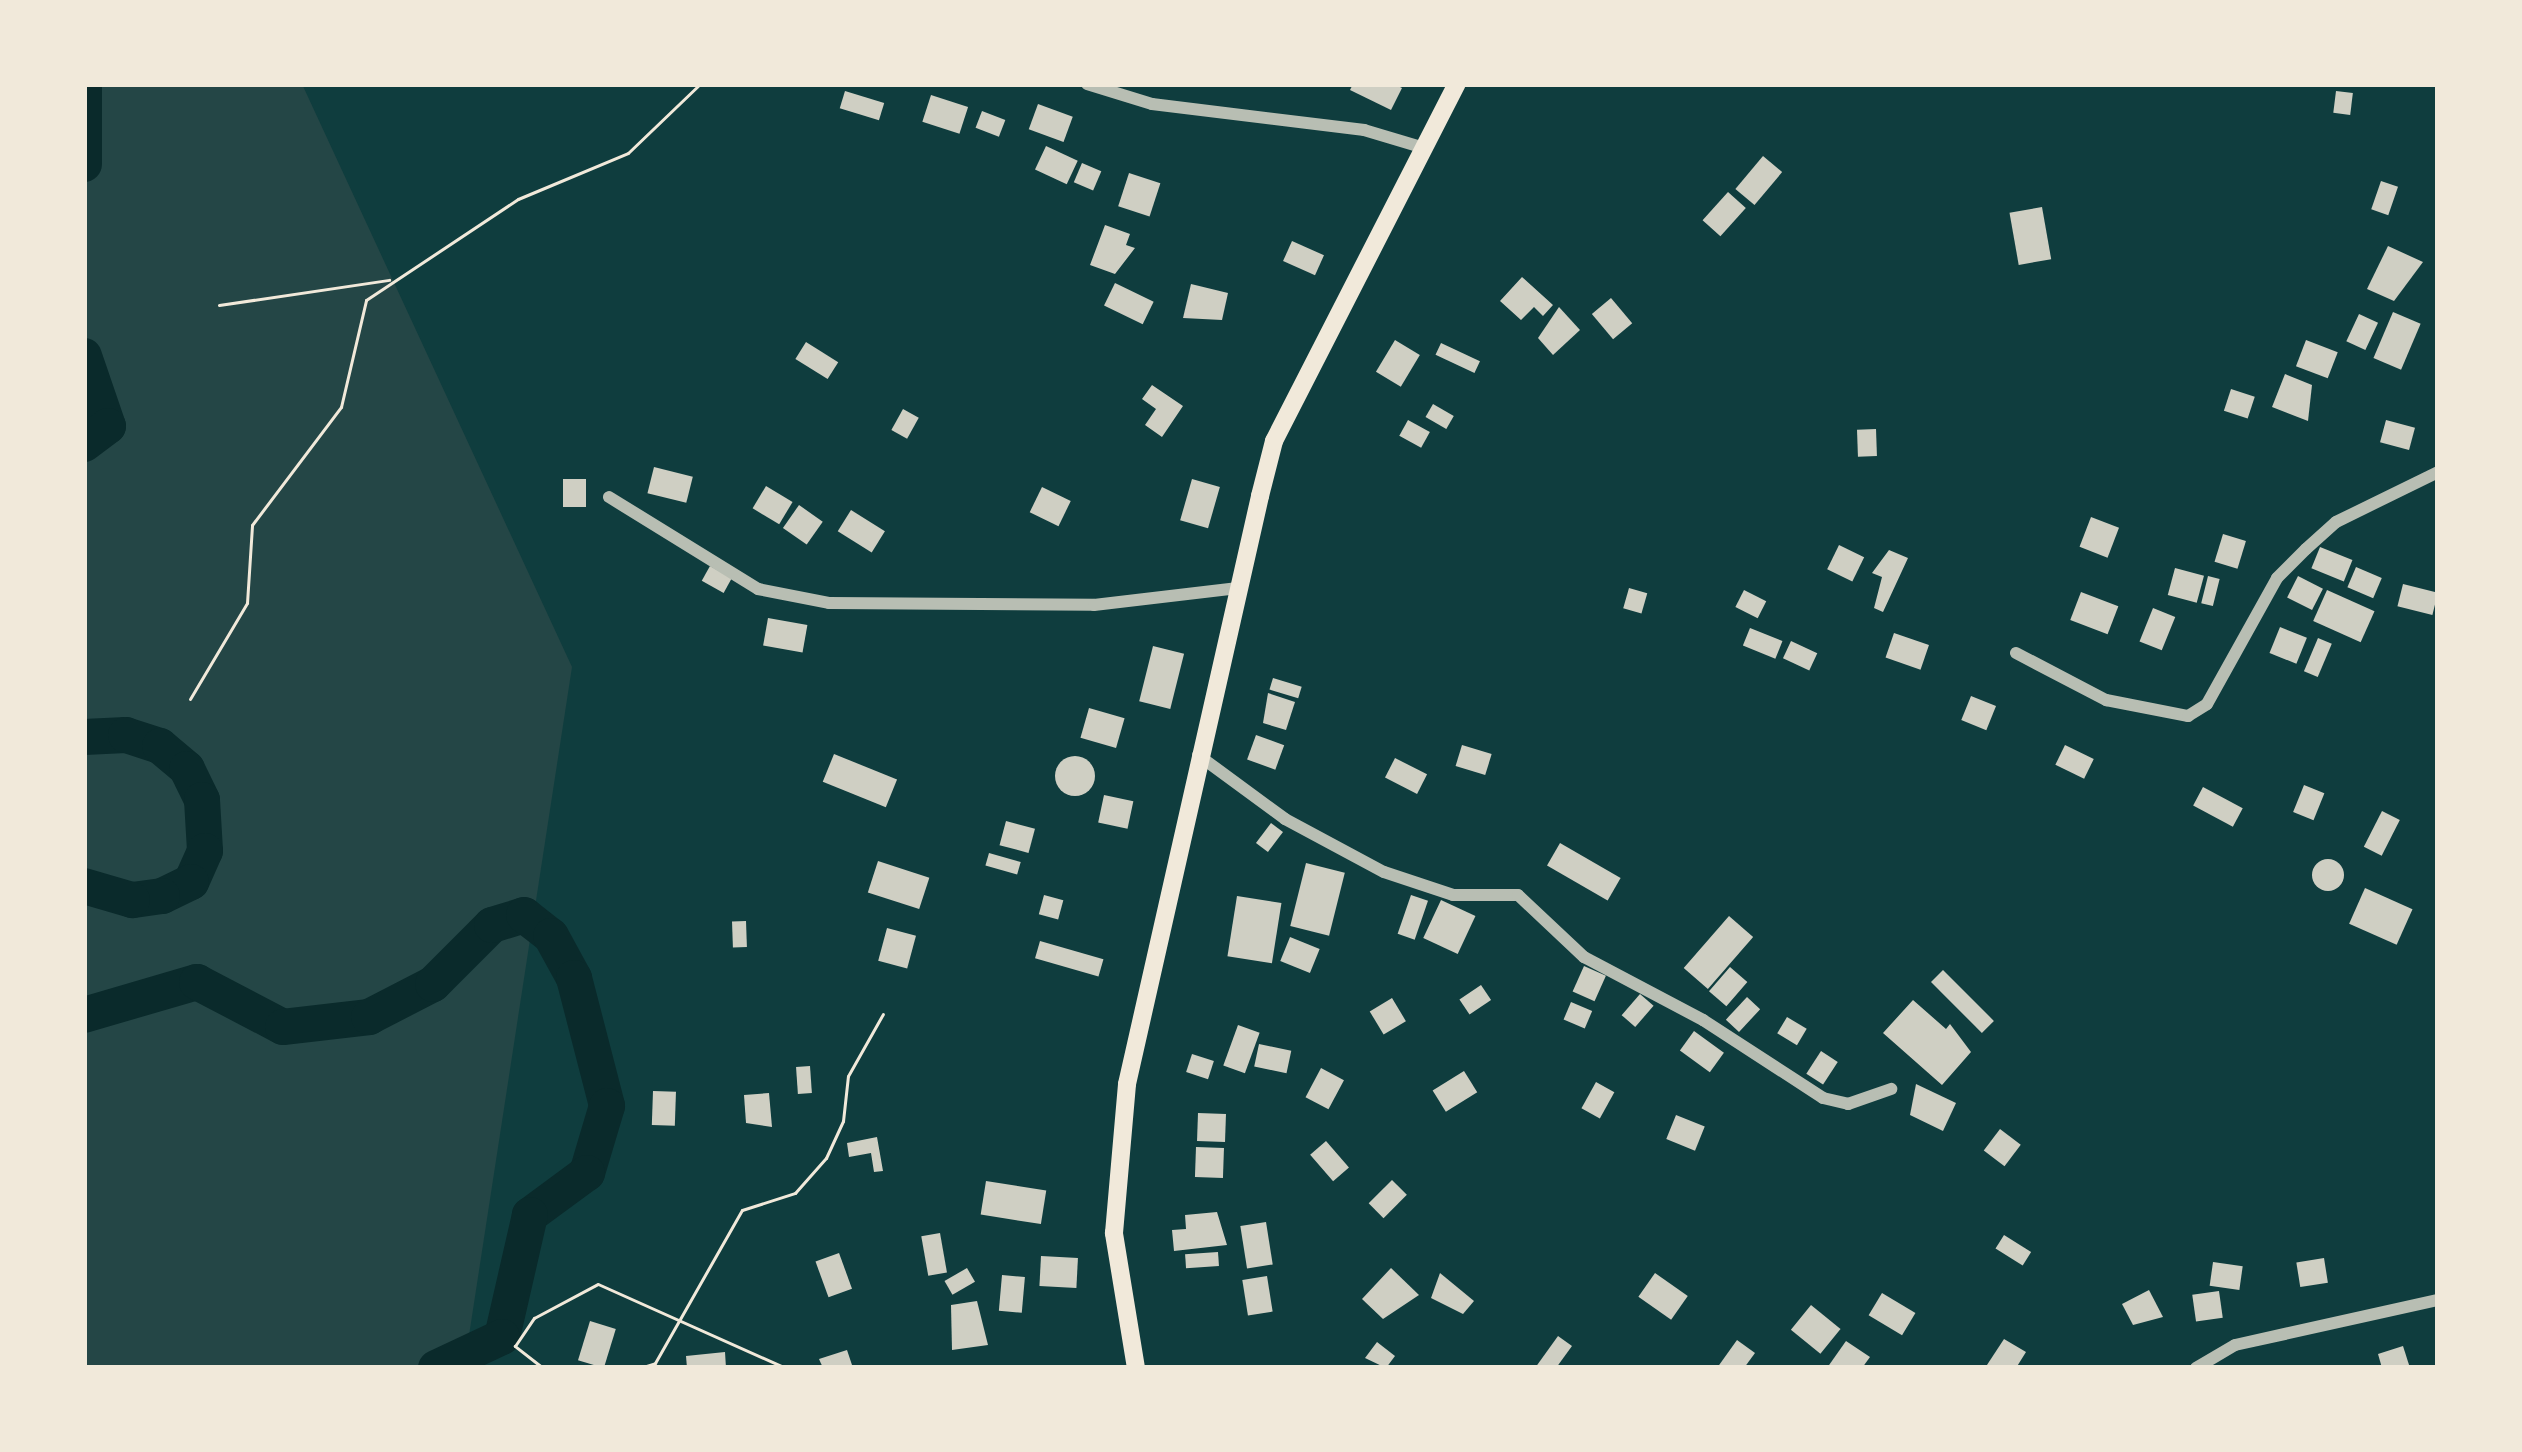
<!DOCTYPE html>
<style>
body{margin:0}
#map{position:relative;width:2522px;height:1452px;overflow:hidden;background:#0f3d3e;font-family:"DM Sans",sans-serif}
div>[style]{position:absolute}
.green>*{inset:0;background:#244646}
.river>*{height:36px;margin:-18px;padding:0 18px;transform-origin:18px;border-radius:18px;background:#0a2a2b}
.building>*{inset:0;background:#cfcfc3;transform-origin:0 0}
.round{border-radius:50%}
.path>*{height:3px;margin:-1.5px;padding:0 1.5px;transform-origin:1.5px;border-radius:1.5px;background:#f1e9da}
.minor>*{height:12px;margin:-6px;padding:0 6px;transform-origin:6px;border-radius:6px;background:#b8beb3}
.primary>*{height:18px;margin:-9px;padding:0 9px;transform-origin:9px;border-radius:9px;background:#f1e9da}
span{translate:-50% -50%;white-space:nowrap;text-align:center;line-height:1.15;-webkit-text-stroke:9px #f1e9da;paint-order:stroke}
.frame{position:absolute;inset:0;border:87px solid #f1e9da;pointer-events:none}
</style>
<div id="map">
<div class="green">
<div style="clip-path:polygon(84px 84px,302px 84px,572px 667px,464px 1368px,84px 1368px)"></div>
</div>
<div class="river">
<div style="left:84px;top:88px;width:76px;rotate:90deg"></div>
<div style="left:84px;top:356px;width:74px;rotate:71.1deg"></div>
<div style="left:108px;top:426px;width:30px;rotate:143deg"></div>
<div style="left:84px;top:737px;width:42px;rotate:-2.7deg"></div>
<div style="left:126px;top:735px;width:36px;rotate:18deg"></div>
<div style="left:160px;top:746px;width:35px;rotate:40deg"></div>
<div style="left:187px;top:769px;width:34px;rotate:64deg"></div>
<div style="left:202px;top:800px;width:51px;rotate:86.6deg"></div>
<div style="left:205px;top:851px;width:34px;rotate:114deg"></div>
<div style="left:191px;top:882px;width:32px;rotate:154deg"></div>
<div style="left:162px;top:896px;width:30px;rotate:172deg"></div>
<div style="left:132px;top:900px;width:50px;rotate:-163.7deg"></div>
<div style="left:84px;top:1015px;width:118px;rotate:-16.3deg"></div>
<div style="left:197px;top:982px;width:97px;rotate:27.6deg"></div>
<div style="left:283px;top:1027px;width:87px;rotate:-6.6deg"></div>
<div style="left:369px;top:1017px;width:72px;rotate:-27.3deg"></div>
<div style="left:433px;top:984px;width:83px;rotate:-45deg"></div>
<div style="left:492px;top:925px;width:34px;rotate:-17deg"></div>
<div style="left:524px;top:915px;width:34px;rotate:38deg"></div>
<div style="left:551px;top:936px;width:48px;rotate:61.3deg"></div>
<div style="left:574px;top:978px;width:132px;rotate:75.5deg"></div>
<div style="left:607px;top:1106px;width:70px;rotate:106.6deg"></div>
<div style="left:587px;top:1173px;width:71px;rotate:143.6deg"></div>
<div style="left:530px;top:1215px;width:125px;rotate:102.9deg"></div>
<div style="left:502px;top:1337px;width:73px;rotate:154.8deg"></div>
</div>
<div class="building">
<div style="clip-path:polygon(1353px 84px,1394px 84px,1402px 88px,1391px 110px,1350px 90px)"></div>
<div style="left:845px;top:91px;width:41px;height:18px;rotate:17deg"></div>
<div style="left:2336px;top:91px;width:17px;height:22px;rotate:7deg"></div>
<div style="left:931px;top:95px;width:39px;height:28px;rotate:18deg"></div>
<div style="left:1038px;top:104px;width:37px;height:27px;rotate:20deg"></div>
<div style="left:982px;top:111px;width:25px;height:18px;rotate:21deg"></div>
<div style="left:1046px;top:146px;width:35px;height:26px;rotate:25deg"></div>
<div style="left:1763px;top:156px;width:25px;height:43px;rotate:40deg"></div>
<div style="left:1082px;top:163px;width:21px;height:21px;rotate:23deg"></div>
<div style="left:1129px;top:173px;width:33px;height:35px;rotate:18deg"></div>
<div style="left:2381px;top:181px;width:18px;height:30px;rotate:19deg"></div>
<div style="left:1728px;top:192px;width:24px;height:38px;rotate:42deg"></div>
<div style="left:2042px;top:207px;width:53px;height:33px;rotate:80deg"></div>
<div style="clip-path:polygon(1105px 225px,1130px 234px,1126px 245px,1135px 248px,1115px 274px,1090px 265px)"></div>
<div style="left:1292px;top:241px;width:35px;height:22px;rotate:24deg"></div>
<div style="clip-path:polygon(2388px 246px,2423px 262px,2394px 301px,2367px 289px)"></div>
<div style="clip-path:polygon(1522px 277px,1553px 305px,1543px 316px,1534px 307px,1521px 320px,1500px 301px)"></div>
<div style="left:1115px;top:283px;width:43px;height:25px;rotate:26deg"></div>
<div style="clip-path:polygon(1191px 284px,1228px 293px,1222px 320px,1183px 318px)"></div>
<div style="left:1611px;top:298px;width:33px;height:25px;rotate:50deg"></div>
<div style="clip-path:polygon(1559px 307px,1580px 330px,1553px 355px,1538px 338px)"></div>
<div style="left:2393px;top:312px;width:30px;height:50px;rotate:23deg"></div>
<div style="left:2359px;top:314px;width:21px;height:30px;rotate:25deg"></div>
<div style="left:1395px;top:340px;width:29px;height:37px;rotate:31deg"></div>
<div style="left:2306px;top:340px;width:34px;height:28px;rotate:21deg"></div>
<div style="left:806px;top:342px;width:38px;height:20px;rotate:32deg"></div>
<div style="left:1441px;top:343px;width:43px;height:13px;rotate:25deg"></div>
<div style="clip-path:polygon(2285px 374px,2312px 385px,2308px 421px,2272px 407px)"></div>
<div style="clip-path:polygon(1152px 385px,1183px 406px,1162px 437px,1145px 425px,1156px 409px,1142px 399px)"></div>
<div style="left:2231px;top:389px;width:25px;height:23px;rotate:18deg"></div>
<div style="left:1433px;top:404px;width:24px;height:15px;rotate:30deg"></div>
<div style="left:903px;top:409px;width:18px;height:24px;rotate:29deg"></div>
<div style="left:1408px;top:420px;width:25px;height:18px;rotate:29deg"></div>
<div style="left:2386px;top:420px;width:30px;height:23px;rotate:15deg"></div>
<div style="left:1876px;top:429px;width:27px;height:19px;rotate:88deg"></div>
<div style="left:654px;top:467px;width:40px;height:27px;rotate:14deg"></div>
<div style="left:563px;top:479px;width:23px;height:28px"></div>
<div style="left:1192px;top:479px;width:29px;height:43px;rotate:16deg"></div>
<div style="left:766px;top:486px;width:31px;height:26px;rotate:31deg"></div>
<div style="left:1042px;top:487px;width:32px;height:28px;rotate:26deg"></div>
<div style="left:799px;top:505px;width:29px;height:28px;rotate:35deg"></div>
<div style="left:851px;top:510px;width:40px;height:25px;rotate:32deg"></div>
<div style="left:2091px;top:517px;width:30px;height:32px;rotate:21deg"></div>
<div style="left:2223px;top:534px;width:24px;height:29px;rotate:17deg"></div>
<div style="left:1839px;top:545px;width:28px;height:27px;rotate:26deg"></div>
<div style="left:2320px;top:547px;width:35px;height:23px;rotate:22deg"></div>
<div style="clip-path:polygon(1889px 550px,1908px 558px,1883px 612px,1874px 608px,1882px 577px,1872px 573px)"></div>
<div style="left:710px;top:566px;width:25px;height:17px;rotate:29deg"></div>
<div style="left:2356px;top:567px;width:28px;height:22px;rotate:23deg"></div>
<div style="left:2175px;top:568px;width:30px;height:28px;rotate:15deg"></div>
<div style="left:2208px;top:576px;width:12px;height:28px;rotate:14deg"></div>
<div style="left:2298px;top:576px;width:28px;height:24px;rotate:27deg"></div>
<div style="left:2403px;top:584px;width:36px;height:23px;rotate:14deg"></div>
<div style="left:1629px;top:588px;width:19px;height:21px;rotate:16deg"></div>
<div style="left:1744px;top:590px;width:25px;height:19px;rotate:27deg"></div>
<div style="left:2327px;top:590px;width:52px;height:34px;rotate:24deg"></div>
<div style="left:2081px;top:592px;width:40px;height:30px;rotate:21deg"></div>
<div style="left:2153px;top:608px;width:24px;height:36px;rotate:22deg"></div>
<div style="left:768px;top:618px;width:40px;height:28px;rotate:10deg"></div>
<div style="left:2280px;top:627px;width:29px;height:28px;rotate:22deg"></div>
<div style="left:1750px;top:628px;width:35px;height:19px;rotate:22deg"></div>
<div style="left:1894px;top:633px;width:37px;height:26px;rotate:19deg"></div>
<div style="left:2318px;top:638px;width:15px;height:36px;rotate:23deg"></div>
<div style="left:1791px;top:641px;width:29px;height:19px;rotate:25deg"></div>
<div style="left:1153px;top:646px;width:32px;height:57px;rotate:14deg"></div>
<div style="left:1273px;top:678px;width:30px;height:12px;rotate:17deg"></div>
<div style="clip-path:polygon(1268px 693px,1295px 702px,1286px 730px,1263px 723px)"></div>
<div style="left:1971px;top:696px;width:27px;height:26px;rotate:22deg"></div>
<div style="left:1089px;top:708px;width:37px;height:31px;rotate:16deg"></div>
<div style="left:1256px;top:735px;width:30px;height:26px;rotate:20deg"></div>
<div style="left:1462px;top:745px;width:31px;height:22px;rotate:17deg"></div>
<div style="left:2065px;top:745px;width:32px;height:22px;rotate:26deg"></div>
<div style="left:834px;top:754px;width:68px;height:30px;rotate:22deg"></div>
<div class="round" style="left:1055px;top:756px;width:40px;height:40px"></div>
<div style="left:1395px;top:758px;width:36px;height:22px;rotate:27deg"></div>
<div style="left:2304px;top:785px;width:22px;height:29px;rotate:22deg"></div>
<div style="left:2203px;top:787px;width:45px;height:21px;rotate:28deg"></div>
<div style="left:1104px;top:795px;width:30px;height:28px;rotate:12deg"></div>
<div style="left:2382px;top:811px;width:20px;height:40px;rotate:27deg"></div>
<div style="left:1006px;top:821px;width:30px;height:25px;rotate:15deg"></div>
<div style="left:1271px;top:823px;width:15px;height:25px;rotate:37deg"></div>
<div style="left:1560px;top:843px;width:70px;height:26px;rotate:30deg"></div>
<div style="left:989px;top:853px;width:33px;height:13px;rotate:16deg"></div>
<div class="round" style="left:2312px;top:859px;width:32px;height:32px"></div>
<div style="left:878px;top:861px;width:54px;height:33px;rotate:18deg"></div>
<div style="left:1306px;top:863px;width:40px;height:65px;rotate:14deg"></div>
<div style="left:2365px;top:888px;width:52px;height:39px;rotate:24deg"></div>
<div style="left:1044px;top:895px;width:20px;height:20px;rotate:15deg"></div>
<div style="left:1411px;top:895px;width:18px;height:41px;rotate:19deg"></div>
<div style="left:1237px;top:896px;width:45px;height:61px;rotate:9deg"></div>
<div style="left:1441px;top:900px;width:38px;height:42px;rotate:25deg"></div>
<div style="left:1729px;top:916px;width:32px;height:69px;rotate:41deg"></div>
<div style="left:746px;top:921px;width:26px;height:14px;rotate:88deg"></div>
<div style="left:887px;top:928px;width:30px;height:34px;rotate:15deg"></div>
<div style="left:1290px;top:937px;width:32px;height:26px;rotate:22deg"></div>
<div style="left:1040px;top:941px;width:66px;height:18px;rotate:16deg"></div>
<div style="left:1584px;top:966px;width:24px;height:28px;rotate:24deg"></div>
<div style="left:1730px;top:967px;width:23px;height:32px;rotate:41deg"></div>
<div style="left:1943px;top:970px;width:72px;height:17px;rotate:45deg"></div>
<div style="left:1481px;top:985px;width:18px;height:26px;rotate:56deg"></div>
<div style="left:1640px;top:994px;width:18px;height:28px;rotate:41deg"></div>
<div style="left:1747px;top:997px;width:18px;height:31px;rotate:43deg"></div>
<div style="left:1392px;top:998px;width:27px;height:26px;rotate:59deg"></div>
<div style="clip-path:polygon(1913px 1000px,1946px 1029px,1950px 1024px,1971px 1052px,1942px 1085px,1883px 1033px)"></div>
<div style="left:1571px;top:1002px;width:23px;height:19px;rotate:23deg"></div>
<div style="left:1787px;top:1017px;width:23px;height:19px;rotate:31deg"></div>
<div style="left:1238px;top:1025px;width:23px;height:43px;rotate:20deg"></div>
<div style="left:1694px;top:1031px;width:37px;height:24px;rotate:36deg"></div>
<div style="left:1259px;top:1044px;width:33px;height:23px;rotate:12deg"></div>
<div style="left:1821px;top:1051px;width:20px;height:27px;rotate:33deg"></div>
<div style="left:1192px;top:1054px;width:23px;height:19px;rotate:18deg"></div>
<div style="left:810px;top:1066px;width:27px;height:14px;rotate:86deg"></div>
<div style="left:1321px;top:1068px;width:26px;height:33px;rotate:28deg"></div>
<div style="left:1464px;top:1071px;width:25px;height:37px;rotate:58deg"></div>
<div style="left:1596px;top:1082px;width:21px;height:30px;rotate:29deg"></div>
<div style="clip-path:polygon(1916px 1084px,1956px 1103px,1943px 1131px,1910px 1115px)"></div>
<div style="left:653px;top:1091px;width:23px;height:34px;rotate:2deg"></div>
<div style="clip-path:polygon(769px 1093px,772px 1127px,746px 1123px,744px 1095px)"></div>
<div style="left:1198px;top:1113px;width:28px;height:28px;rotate:2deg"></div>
<div style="left:1676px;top:1115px;width:31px;height:26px;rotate:22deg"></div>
<div style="left:2000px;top:1129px;width:26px;height:27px;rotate:37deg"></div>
<div style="clip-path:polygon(877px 1137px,883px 1171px,874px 1172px,871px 1153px,849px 1157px,847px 1143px)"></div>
<div style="left:1326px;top:1141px;width:35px;height:21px;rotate:49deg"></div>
<div style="left:1196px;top:1147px;width:28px;height:30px;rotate:2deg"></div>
<div style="left:1392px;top:1180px;width:21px;height:33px;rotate:45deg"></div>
<div style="left:986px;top:1181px;width:61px;height:34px;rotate:9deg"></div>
<div style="clip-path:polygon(1217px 1212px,1227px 1245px,1174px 1251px,1172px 1230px,1186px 1229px,1185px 1215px)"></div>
<div style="left:1266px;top:1222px;width:43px;height:26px;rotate:81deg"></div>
<div style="left:940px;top:1233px;width:40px;height:19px;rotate:80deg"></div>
<div style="left:2004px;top:1235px;width:32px;height:16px;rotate:32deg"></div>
<div style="left:1218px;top:1252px;width:14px;height:33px;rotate:86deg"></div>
<div style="left:839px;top:1253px;width:38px;height:25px;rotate:70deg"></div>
<div style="left:1041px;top:1256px;width:37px;height:30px;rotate:3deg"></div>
<div style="left:2324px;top:1258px;width:25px;height:28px;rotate:81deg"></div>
<div style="left:2213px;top:1262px;width:30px;height:24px;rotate:8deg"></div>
<div style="left:967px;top:1268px;width:16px;height:26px;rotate:60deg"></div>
<div style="clip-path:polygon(1391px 1268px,1419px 1295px,1383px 1319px,1362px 1299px)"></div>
<div style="clip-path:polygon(1440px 1273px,1474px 1301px,1463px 1314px,1431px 1298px)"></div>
<div style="left:1655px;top:1273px;width:40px;height:29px;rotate:35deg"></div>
<div style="left:1002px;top:1275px;width:23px;height:36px;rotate:5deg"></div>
<div style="left:1267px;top:1276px;width:36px;height:25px;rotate:81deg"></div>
<div style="clip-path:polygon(2149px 1290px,2163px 1317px,2133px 1325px,2122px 1304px)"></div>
<div style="left:2219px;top:1291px;width:27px;height:27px;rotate:82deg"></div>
<div style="left:1882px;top:1293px;width:39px;height:26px;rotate:31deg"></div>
<div style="clip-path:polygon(977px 1301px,988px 1345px,952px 1350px,951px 1305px)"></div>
<div style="left:1811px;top:1305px;width:38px;height:32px;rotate:39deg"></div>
<div style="left:590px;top:1321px;width:27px;height:41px;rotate:17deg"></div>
<div style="clip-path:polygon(1558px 1336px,1572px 1346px,1556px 1368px,1535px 1368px)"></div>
<div style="clip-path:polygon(2004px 1339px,2026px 1352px,2016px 1368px,1985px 1368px)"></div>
<div style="clip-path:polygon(1737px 1340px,1755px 1353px,1744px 1368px,1717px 1368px)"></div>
<div style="clip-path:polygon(1846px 1341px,1870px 1357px,1862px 1368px,1827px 1368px)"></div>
<div style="clip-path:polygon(1377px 1342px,1395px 1356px,1386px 1368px,1365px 1358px)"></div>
<div style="clip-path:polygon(2403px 1346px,2410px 1368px,2382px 1368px,2378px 1354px)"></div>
<div style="clip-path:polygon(847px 1350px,853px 1368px,823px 1368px,819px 1359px)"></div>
<div style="clip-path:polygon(725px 1352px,726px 1368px,687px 1368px,686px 1356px)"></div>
</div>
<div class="path">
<div style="left:219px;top:305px;width:172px;rotate:-8.4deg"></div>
<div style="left:190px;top:699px;width:112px;rotate:-59.3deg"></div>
<div style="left:247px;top:603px;width:78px;rotate:-86.3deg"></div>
<div style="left:252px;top:525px;width:148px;rotate:-53deg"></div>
<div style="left:341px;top:407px;width:110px;rotate:-76.8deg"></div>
<div style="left:366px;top:300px;width:182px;rotate:-33.6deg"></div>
<div style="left:518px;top:199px;width:119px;rotate:-22.7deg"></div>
<div style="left:628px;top:153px;width:100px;rotate:-43.8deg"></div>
<div style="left:543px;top:1368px;width:36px;rotate:-142deg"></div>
<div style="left:515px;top:1346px;width:34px;rotate:-56deg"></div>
<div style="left:534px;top:1318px;width:72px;rotate:-28deg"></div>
<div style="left:598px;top:1284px;width:206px;rotate:24.1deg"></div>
<div style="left:640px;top:1368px;width:16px;rotate:-18deg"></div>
<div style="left:655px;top:1363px;width:176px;rotate:-60.4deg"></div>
<div style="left:742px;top:1210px;width:56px;rotate:-17.8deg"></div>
<div style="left:795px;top:1193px;width:47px;rotate:-48.5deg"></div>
<div style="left:826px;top:1158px;width:41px;rotate:-65.3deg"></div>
<div style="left:843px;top:1121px;width:45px;rotate:-83.7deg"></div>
<div style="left:848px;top:1076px;width:71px;rotate:-60.6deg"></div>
</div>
<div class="minor">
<div style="left:1087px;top:84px;width:68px;rotate:17.1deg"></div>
<div style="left:1152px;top:104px;width:214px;rotate:7deg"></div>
<div style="left:1364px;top:130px;width:63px;rotate:16.7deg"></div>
<div style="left:609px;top:497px;width:175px;rotate:31.7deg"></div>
<div style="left:758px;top:589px;width:72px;rotate:11.2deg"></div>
<div style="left:829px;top:603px;width:265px;rotate:0.4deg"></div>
<div style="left:1094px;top:605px;width:145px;rotate:-6.7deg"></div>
<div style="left:2016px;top:653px;width:102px;rotate:27.6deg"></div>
<div style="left:2106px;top:700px;width:84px;rotate:11deg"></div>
<div style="left:2188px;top:716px;width:22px;rotate:-32deg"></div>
<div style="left:2207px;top:704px;width:144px;rotate:-60.9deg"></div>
<div style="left:2277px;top:578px;width:41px;rotate:-45deg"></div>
<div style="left:2306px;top:549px;width:40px;rotate:-42deg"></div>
<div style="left:2336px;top:522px;width:114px;rotate:-26.1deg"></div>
<div style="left:1198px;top:755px;width:108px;rotate:36.3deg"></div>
<div style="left:1285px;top:819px;width:112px;rotate:28.2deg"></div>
<div style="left:1384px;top:872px;width:73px;rotate:18.4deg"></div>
<div style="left:1453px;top:895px;width:65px"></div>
<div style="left:1518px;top:895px;width:91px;rotate:43.2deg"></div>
<div style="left:1584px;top:957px;width:135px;rotate:27.9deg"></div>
<div style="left:1703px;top:1020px;width:143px;rotate:33deg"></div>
<div style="left:1823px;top:1098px;width:26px;rotate:13deg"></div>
<div style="left:1848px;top:1104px;width:46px;rotate:-19.2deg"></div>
<div style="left:2196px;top:1368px;width:45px;rotate:-30.5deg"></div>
<div style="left:2235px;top:1345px;width:208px;rotate:-12.5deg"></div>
</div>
<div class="primary">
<div style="left:1136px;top:1368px;width:137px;rotate:-99.3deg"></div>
<div style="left:1114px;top:1233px;width:150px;rotate:-85deg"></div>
<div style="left:1127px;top:1084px;width:603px;rotate:-77.25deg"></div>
<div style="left:1260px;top:496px;width:57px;rotate:-75.7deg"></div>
<div style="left:1274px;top:441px;width:401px;rotate:-62.9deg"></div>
</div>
<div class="frame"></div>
</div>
